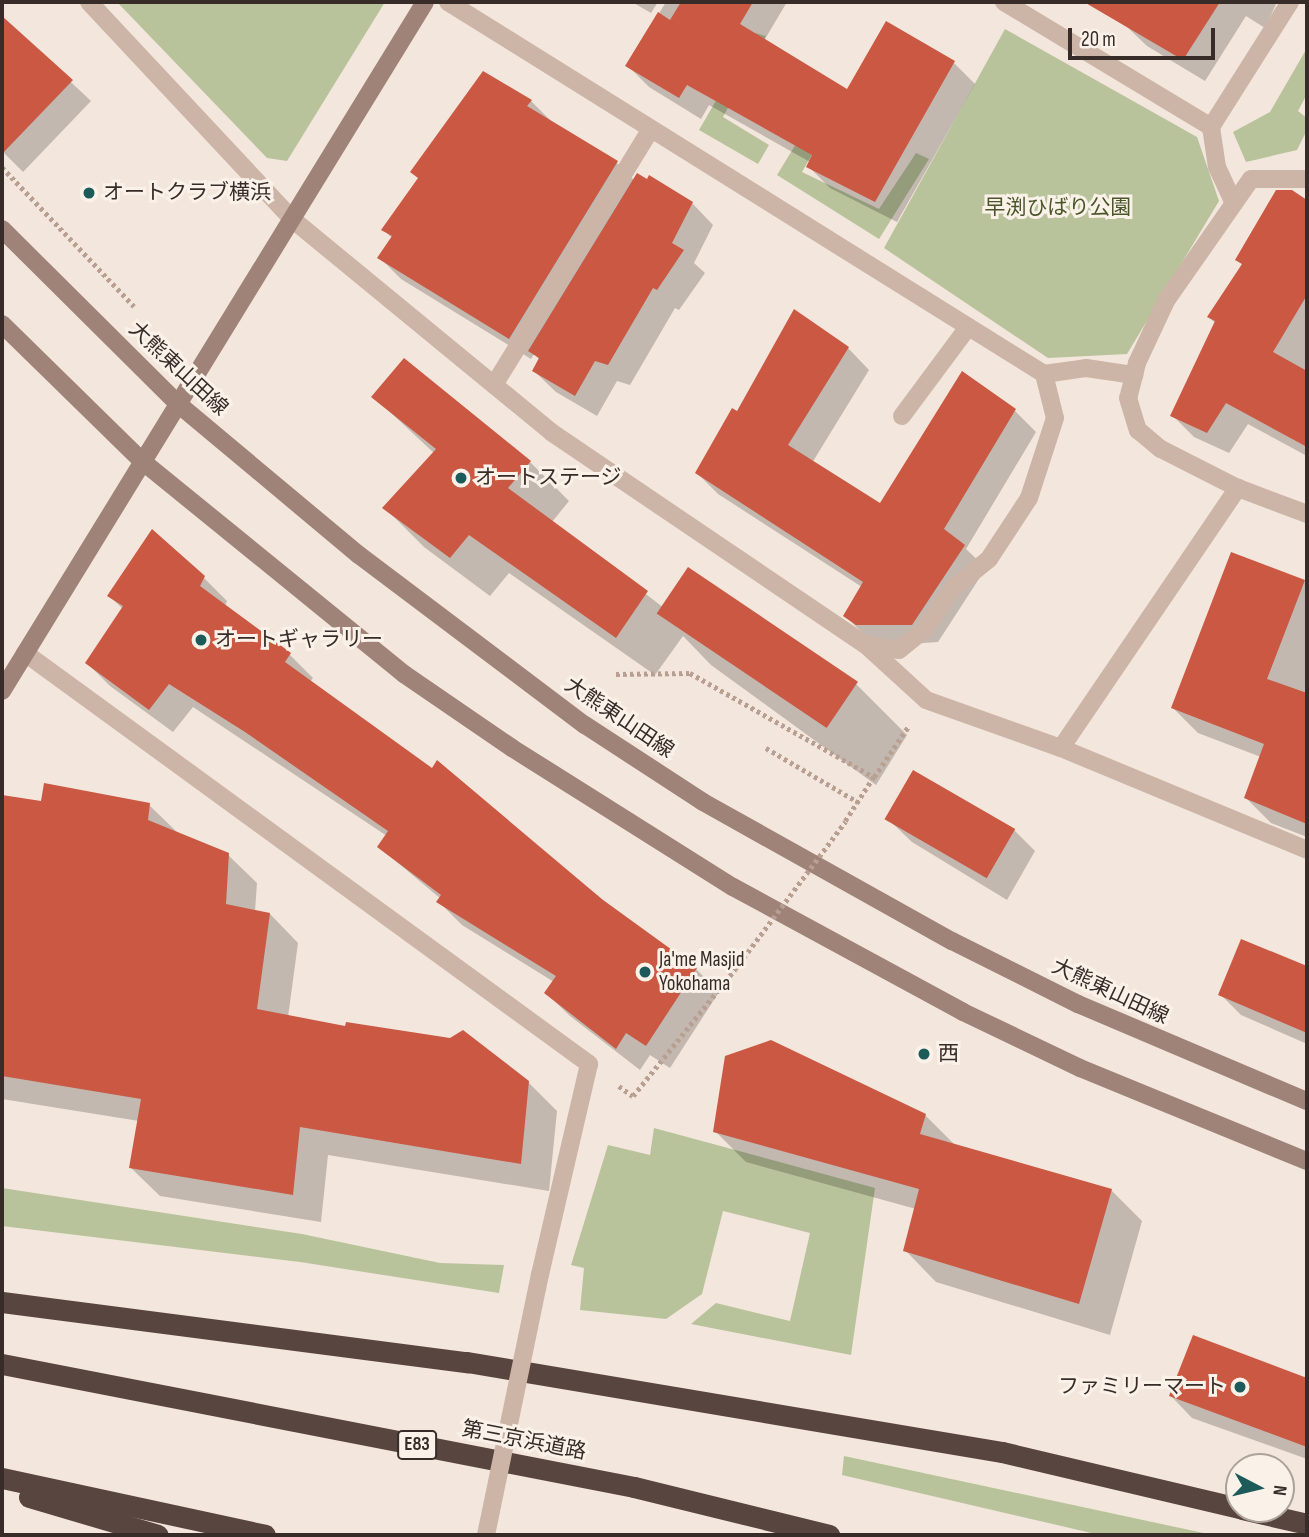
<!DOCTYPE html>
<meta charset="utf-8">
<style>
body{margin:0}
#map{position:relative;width:1309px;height:1537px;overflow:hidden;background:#f3e6dc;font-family:"Sofia Sans Condensed","Noto Sans JP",sans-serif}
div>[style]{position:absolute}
.green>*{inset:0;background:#b9c39b}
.shadow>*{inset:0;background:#0003}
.building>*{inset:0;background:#ca5843;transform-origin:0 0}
.path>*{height:4.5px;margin-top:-2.25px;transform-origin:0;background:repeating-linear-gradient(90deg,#b89f91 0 3.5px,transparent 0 7px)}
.lane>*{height:18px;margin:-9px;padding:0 9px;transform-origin:9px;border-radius:9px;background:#ccb5a7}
.street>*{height:18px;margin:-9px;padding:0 9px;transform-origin:9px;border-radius:9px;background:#ccb5a7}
.secondary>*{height:18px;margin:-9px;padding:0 9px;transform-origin:9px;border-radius:9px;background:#a08378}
.highway>*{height:21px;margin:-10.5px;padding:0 10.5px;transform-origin:10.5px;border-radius:10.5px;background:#59453f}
.path-bridge>*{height:4.5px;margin-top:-2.25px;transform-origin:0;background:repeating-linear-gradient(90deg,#b89f91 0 3.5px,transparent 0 7px)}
.street-bridge>*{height:18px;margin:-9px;padding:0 9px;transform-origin:9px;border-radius:9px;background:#ccb5a7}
.dots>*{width:19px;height:19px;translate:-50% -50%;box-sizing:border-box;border:4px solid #faf1e9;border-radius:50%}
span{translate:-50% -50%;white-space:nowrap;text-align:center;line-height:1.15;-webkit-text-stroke:6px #faf1e9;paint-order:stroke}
.shield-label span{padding:2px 5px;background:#faf1e9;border:2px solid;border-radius:5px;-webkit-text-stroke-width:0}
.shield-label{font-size:19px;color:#382c28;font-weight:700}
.poi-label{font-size:21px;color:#382c28}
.left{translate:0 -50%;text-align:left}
.right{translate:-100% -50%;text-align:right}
.park-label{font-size:21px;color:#4b572b}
.street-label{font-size:21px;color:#382c28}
.frame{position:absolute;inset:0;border:4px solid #382c28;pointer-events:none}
.north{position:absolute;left:1225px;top:1453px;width:70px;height:70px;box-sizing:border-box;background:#faf1e9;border:2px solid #aca29c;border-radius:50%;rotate:97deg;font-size:19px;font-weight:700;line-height:28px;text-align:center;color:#382c28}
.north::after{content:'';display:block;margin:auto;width:24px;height:32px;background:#1c5b5a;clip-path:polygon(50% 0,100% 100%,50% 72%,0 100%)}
.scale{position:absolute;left:1068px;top:28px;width:147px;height:32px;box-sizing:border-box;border:4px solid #382c28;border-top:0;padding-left:9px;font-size:21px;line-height:24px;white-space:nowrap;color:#382c28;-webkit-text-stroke:5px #faf1e9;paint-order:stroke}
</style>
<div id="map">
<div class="green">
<div style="clip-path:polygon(117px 2px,385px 2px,287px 161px,267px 158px)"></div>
<div style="clip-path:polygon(1005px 29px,1197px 137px,1219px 201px,1127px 354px,1048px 358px,884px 248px)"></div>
<div style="clip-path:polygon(755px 33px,766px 36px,723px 117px,769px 145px,758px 164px,699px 130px)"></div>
<div style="clip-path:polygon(1307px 48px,1307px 94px,1298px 111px,1307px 118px,1307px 130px,1297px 150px,1246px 162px,1233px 132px,1270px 112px)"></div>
<div style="clip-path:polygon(824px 98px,839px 107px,802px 172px,879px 209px,916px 153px,929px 159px,879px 239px,777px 175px)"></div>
<div style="clip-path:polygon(654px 1128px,875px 1188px,851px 1355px,691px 1324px,716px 1303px,790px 1321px,810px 1233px,723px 1211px,702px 1294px,666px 1319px,580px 1310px,584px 1268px,571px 1265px,608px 1145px,650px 1155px)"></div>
<div style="clip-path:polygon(2px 1188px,302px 1234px,440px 1263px,504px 1265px,499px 1293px,300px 1262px,2px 1226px)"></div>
<div style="clip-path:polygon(844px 1456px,1213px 1535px,1100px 1535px,842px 1475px)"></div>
</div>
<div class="shadow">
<div style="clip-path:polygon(632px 2px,658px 2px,651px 13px)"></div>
<div style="clip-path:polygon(666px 2px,787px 2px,765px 39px,848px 92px,954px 63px,975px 84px,897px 222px,830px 188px,808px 166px,810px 162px,709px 105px,701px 119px,649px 87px,627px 65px)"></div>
<div style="clip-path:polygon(1137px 2px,1136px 2px,1277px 2px,1265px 28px,1246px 16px,1205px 81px,1147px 46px,1125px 25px)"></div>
<div style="clip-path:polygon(9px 24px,91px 101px,23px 172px,2px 151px,2px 32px)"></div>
<div style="clip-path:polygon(531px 101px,552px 122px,617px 163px,635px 181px,692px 203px,713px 225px,694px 263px,705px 273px,679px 310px,675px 308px,630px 385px,617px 381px,597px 416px,556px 392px,534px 371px,540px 360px,534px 354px,531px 359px,401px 279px,380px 258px,393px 239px,384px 230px)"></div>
<div style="clip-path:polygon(1291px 192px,1307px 202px,1307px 456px,1248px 424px,1229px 453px,1194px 437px,1172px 415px,1216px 324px,1209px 317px,1243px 265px,1237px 259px)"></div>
<div style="clip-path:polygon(848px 348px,869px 370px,812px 463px,881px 506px,1014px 410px,1036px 432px,966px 549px,986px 568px,938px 642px,879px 646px,867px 637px,845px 616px,862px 587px,718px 494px,697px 473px,738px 414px)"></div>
<div style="clip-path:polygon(374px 397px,530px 462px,569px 501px,552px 522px,664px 608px,856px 684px,907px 735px,876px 785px,711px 665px,683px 636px,655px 675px,509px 573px,490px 596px,424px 547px,385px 508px,435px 454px)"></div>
<div style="clip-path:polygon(1232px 554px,1307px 582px,1307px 837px,1271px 823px,1246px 798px,1261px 757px,1198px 733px,1173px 708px)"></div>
<div style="clip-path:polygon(204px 578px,227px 601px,225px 606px,290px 655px,313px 678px,310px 682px,696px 969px,719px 992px,670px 1068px,650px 1055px,640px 1070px,570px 1016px,546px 993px,554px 982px,462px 925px,439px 902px,441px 899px,379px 847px,387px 836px,193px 707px,173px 732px,110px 686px,87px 663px,123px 609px,109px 596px)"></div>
<div style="clip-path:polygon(2px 797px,42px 803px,149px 805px,179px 834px,228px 855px,257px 883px,255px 911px,270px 914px,298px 943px,288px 1017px,528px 1082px,557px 1111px,549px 1191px,328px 1155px,321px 1222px,160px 1196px,131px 1168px,139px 1121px,2px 1099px)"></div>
<div style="clip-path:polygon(890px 821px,1014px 830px,1035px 851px,1007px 900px,912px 842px)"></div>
<div style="clip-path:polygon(1242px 941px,1307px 968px,1307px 1044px,1241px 1015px,1220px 994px)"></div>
<div style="clip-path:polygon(925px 1115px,956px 1146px,1111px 1190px,1142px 1221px,1110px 1335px,936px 1282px,905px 1250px,916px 1209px,746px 1162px,715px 1131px)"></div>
<div style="clip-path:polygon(1194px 1337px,1307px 1380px,1307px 1459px,1192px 1418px,1171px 1396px)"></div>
</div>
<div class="building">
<div style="clip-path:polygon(681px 2px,753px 2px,740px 24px,847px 89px,886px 21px,955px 61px,875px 202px,806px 167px,812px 155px,687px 85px,679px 98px,625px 66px,658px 12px,670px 20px)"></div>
<div style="clip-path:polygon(1084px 2px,1220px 2px,1183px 60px)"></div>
<div style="clip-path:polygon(2px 16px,73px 80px,2px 154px)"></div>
<div style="clip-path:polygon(483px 71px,532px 100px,527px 106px,618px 161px,509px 339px,377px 258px,392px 236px,381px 230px,418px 178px,410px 172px)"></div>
<div style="clip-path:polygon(637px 173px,647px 179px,649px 175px,693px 202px,672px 243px,684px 250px,657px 290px,653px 288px,608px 365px,595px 361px,575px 396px,532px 371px,539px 358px,528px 351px)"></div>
<div style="clip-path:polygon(1276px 190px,1292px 190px,1307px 200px,1307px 295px,1273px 352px,1307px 371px,1307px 447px,1226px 403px,1207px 433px,1170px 416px,1215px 321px,1207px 317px,1242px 264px,1235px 260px)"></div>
<div style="clip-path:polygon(794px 309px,849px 347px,788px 445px,880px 503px,962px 371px,1016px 409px,944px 529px,965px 545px,912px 625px,856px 625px,843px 616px,863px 582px,695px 473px,732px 408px,737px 411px)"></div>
<div style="clip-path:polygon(404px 358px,531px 461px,508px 488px,648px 591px,616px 638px,469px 535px,450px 558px,382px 508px,436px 449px,371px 397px)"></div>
<div style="clip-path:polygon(152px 529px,205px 576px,200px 586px,291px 653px,285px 662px,432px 768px,437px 760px,603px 900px,697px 968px,646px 1046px,626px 1033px,616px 1049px,544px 993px,556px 976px,436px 902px,441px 895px,377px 847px,388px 831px,245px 732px,169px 684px,149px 710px,85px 663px,123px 606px,107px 596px)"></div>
<div style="clip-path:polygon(1231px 552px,1305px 580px,1267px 679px,1307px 693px,1307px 824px,1244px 798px,1264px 744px,1171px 708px)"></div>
<div style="left:688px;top:567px;width:205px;height:56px;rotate:34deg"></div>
<div style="left:913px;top:770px;width:118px;height:57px;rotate:30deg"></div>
<div style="clip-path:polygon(44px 783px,150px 803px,148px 820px,229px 853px,226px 904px,270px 913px,257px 1009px,345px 1026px,346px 1022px,450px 1038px,463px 1030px,529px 1081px,521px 1164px,300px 1127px,293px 1195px,129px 1168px,141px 1099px,2px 1076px,2px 795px,41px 801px)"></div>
<div style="clip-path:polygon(1241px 939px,1307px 966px,1307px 1033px,1218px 995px)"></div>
<div style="clip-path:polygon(771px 1040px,926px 1114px,920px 1134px,1112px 1189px,1079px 1304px,903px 1251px,919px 1189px,713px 1132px,725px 1056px)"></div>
<div style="clip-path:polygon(1193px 1335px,1307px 1378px,1307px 1447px,1169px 1396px)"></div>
</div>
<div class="path">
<div style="left:2px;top:167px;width:192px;rotate:46.5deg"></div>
<div style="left:616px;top:674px;width:74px;rotate:-0.8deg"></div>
<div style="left:690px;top:673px;width:211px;rotate:29.5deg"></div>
<div style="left:874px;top:777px;width:54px;rotate:122.8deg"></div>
<div style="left:766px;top:748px;width:107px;rotate:30.4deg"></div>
<div style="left:874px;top:777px;width:60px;rotate:-55.8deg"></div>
<div style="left:619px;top:1086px;width:17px;rotate:36deg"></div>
<div style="left:633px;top:1096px;width:163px;rotate:-51.2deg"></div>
</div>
<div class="lane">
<div style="left:494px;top:385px;width:300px;rotate:-58.5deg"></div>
<div style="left:902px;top:416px;width:111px;rotate:-53.4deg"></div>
</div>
<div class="street">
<div style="left:89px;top:2px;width:297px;rotate:46.9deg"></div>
<div style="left:292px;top:219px;width:335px;rotate:39.4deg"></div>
<div style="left:551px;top:432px;width:380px;rotate:34.1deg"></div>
<div style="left:866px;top:645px;width:81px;rotate:42.5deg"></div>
<div style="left:926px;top:700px;width:143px;rotate:19.6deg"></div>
<div style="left:1061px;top:748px;width:266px;rotate:22.5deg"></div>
<div style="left:448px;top:2px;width:703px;rotate:31.97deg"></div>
<div style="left:1044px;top:374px;width:45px;rotate:76deg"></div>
<div style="left:1055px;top:418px;width:84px;rotate:108deg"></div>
<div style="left:1029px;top:498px;width:73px;rotate:123.3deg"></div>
<div style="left:989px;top:559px;width:46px;rotate:141.1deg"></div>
<div style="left:953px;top:588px;width:50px;rotate:124.3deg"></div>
<div style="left:925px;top:629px;width:33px;rotate:141deg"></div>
<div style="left:899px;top:650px;width:32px;rotate:-171deg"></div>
<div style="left:1004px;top:2px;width:242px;rotate:31.1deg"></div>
<div style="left:1211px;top:127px;width:148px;rotate:-57.7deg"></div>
<div style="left:1211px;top:127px;width:40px;rotate:81.5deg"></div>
<div style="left:1217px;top:167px;width:40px;rotate:65deg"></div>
<div style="left:1307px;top:179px;width:56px;rotate:180deg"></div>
<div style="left:1251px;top:179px;width:149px;rotate:124.9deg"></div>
<div style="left:1166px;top:301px;width:68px;rotate:115.1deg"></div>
<div style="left:1137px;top:363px;width:36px;rotate:104deg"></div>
<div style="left:1128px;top:398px;width:34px;rotate:73deg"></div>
<div style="left:1138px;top:430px;width:30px;rotate:40deg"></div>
<div style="left:1161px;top:449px;width:86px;rotate:26.9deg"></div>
<div style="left:1238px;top:488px;width:74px;rotate:20.6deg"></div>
<div style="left:1044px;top:374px;width:42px;rotate:-8.1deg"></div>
<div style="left:1086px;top:368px;width:49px;rotate:8.3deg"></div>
<div style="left:25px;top:653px;width:698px;rotate:36.08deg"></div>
<div style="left:589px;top:1064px;width:217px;rotate:103.1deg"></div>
<div style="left:1061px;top:748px;width:315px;rotate:-55.8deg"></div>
</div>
<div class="secondary">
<div style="left:2px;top:229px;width:247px;rotate:44.8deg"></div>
<div style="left:177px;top:403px;width:237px;rotate:39.9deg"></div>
<div style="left:359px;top:555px;width:283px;rotate:37deg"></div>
<div style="left:585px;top:725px;width:141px;rotate:33.1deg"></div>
<div style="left:703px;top:802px;width:285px;rotate:29.2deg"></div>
<div style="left:952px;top:941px;width:141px;rotate:26.6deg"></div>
<div style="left:1078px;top:1004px;width:249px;rotate:23deg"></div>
<div style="left:2px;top:324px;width:196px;rotate:44.4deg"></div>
<div style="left:142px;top:461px;width:338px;rotate:39.1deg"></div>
<div style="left:404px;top:674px;width:131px;rotate:34.4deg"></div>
<div style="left:512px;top:748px;width:261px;rotate:32.2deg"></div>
<div style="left:733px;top:887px;width:262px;rotate:28.5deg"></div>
<div style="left:963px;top:1012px;width:130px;rotate:25.6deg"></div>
<div style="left:1080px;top:1068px;width:245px;rotate:22.3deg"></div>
<div style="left:2px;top:691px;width:808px;rotate:-58.45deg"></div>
</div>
<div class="highway">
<div style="left:2px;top:1302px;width:469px;rotate:7.4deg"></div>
<div style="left:467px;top:1362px;width:543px;rotate:9.55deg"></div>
<div style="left:1002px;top:1452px;width:244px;rotate:13.3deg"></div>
<div style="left:2px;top:1364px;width:644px;rotate:11.01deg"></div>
<div style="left:634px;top:1487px;width:201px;rotate:13.8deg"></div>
<div style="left:2px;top:1478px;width:269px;rotate:12.2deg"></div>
<div style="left:29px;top:1497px;width:134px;rotate:16.4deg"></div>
<div style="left:1242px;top:1509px;width:67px;rotate:13deg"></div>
</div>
<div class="path-bridge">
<div style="left:735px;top:969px;width:184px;rotate:-53.2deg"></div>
</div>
<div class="street-bridge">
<div style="left:486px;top:1535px;width:266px;rotate:-78.3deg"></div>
</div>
<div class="dots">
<div style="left:89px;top:193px;background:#1c5b5a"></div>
<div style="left:461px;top:478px;background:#1c5b5a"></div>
<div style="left:201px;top:640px;background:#1c5b5a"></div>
<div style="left:645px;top:972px;background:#1c5b5a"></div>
<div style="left:924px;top:1054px;background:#1c5b5a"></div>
<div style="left:1240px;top:1387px;background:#1c5b5a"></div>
</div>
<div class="shield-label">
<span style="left:417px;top:1445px">E83</span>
</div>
<div class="poi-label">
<span class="left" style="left:103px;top:193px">オートクラブ横浜</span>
<span class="left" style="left:475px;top:478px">オートステージ</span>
<span class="left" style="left:215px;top:640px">オートギャラリー</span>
<span class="left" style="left:659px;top:972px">Ja'me Masjid<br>Yokohama</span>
<span class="left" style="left:938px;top:1054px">西</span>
<span class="right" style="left:1226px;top:1387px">ファミリーマート</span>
</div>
<div class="park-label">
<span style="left:1058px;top:208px">早渕ひばり公園</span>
</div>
<div class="street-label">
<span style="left:178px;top:369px;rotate:43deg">大熊東山田線</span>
<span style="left:619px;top:718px;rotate:34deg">大熊東山田線</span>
<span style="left:1110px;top:992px;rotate:25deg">大熊東山田線</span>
<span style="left:524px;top:1441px;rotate:11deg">第三京浜道路</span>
</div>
<div class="frame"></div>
<div class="north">N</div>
<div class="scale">20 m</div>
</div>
